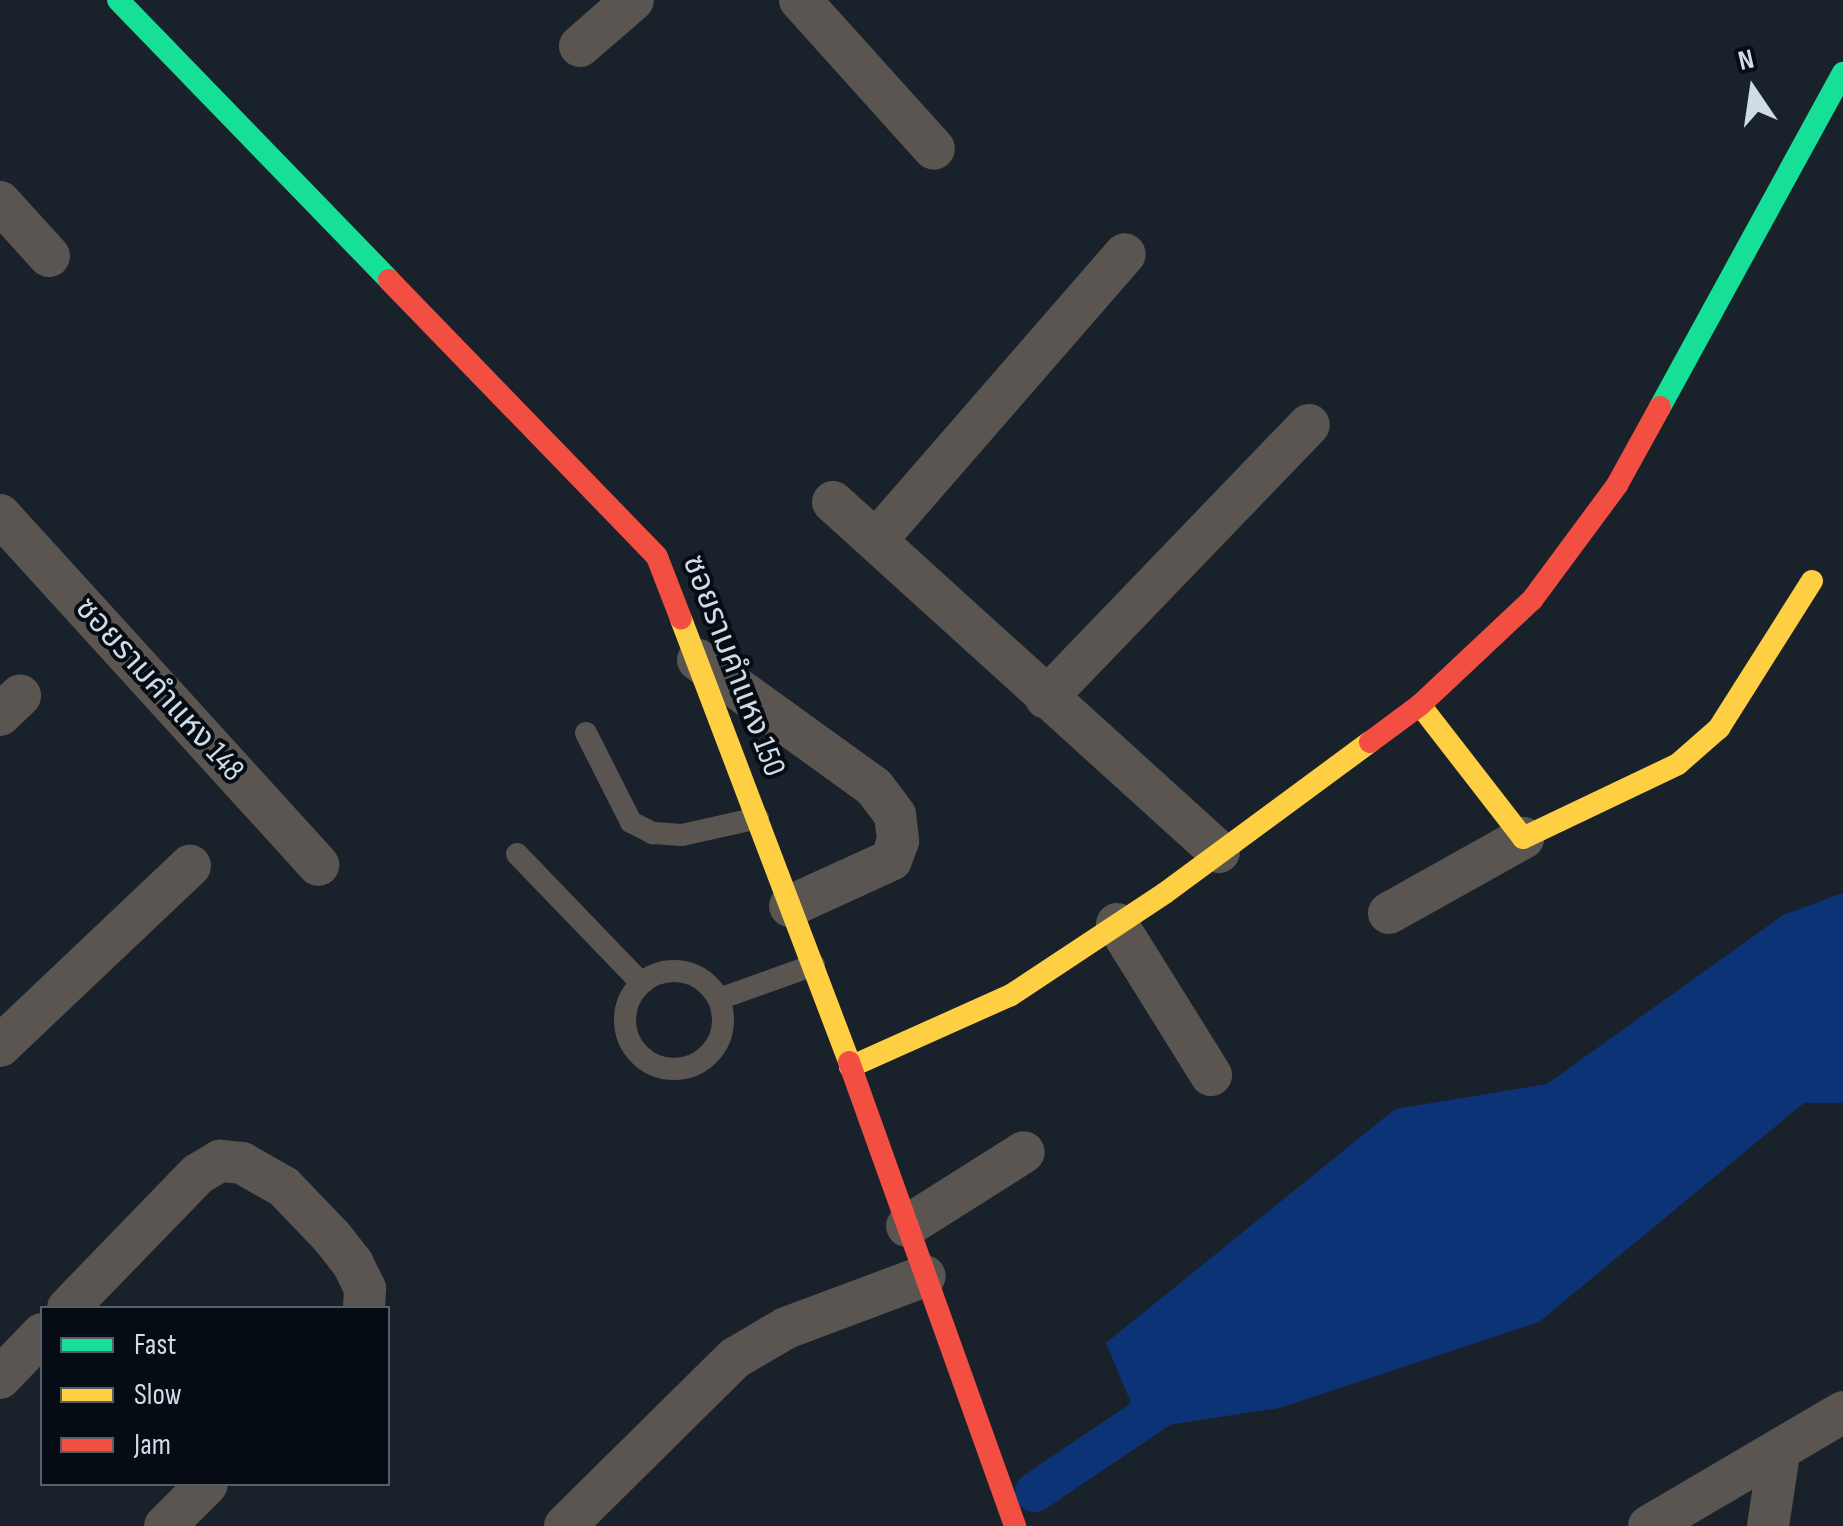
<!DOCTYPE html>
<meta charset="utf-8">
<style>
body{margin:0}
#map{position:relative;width:1843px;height:1526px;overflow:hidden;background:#19222a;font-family:"Sofia Sans Condensed","Noto Sans Thai",sans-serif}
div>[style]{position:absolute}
.water>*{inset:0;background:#0c3376}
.canal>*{height:40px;margin:-20px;padding:0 20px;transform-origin:20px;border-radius:20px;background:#0c3376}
.lane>*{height:22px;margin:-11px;padding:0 11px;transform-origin:11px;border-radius:11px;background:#5a5550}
.lane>.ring{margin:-11px;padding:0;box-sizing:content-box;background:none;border:22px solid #5a5550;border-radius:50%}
.street>*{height:42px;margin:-21px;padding:0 21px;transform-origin:21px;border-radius:21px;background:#5a5550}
.fast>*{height:22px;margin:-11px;padding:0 11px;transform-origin:11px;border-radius:11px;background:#16e098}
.slow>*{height:22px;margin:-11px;padding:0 11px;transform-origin:11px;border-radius:11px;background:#ffcf43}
.jam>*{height:22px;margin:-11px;padding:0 11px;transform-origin:11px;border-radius:11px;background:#f24e42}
span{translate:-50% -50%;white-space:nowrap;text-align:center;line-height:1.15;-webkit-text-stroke:8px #050c13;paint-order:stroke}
.street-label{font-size:32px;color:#cfdbe5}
.legend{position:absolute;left:40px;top:1306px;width:350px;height:180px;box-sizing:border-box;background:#050c13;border:2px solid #565f67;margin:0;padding:12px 18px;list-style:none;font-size:30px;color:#cfdbe5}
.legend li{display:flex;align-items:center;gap:20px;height:50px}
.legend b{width:50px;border:2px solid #565f67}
.north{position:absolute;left:1703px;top:40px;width:100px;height:100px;-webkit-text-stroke:8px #050c13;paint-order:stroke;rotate:347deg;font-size:28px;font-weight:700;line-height:40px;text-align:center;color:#cfdbe5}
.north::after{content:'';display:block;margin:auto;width:35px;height:45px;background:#cfdbe5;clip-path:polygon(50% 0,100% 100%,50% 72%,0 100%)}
</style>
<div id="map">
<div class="water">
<div style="clip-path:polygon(1843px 893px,1843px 1103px,1804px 1103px,1539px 1322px,1279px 1408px,1142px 1429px,1106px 1343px,1395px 1109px,1547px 1084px,1783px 915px)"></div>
</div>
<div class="canal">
<div style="left:1035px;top:1492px;width:181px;rotate:-34deg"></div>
</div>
<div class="lane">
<div style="left:586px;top:733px;width:100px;rotate:63.2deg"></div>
<div style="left:631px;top:822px;width:25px;rotate:27deg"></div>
<div style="left:653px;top:833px;width:29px;rotate:4deg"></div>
<div style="left:682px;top:835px;width:78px;rotate:-12.6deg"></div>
<div style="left:517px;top:854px;width:179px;rotate:46.1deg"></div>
<div class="ring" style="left:625px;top:971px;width:76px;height:76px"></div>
<div style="left:719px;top:999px;width:101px;rotate:-19.7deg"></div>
</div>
<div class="street">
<div style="left:800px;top:0;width:200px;rotate:48deg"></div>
<div style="left:580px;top:46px;width:70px;rotate:-41deg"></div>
<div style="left:0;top:202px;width:73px;rotate:47.8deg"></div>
<div style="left:833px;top:502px;width:521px;rotate:42.2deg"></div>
<div style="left:0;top:515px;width:473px;rotate:47.7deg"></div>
<div style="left:878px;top:538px;width:376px;rotate:-49deg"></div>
<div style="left:698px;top:660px;width:217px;rotate:35.8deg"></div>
<div style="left:874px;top:787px;width:35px;rotate:53deg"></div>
<div style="left:895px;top:815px;width:26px;rotate:83deg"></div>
<div style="left:898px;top:841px;width:20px;rotate:110deg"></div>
<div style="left:891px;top:860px;width:111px;rotate:155.5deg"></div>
<div style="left:1046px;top:698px;width:379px;rotate:-46.1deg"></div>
<div style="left:0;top:715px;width:28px;rotate:-44deg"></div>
<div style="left:1389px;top:913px;width:154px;rotate:-29.2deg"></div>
<div style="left:1117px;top:924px;width:178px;rotate:58.1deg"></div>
<div style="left:0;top:1046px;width:262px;rotate:-43.5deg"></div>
<div style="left:907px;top:1226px;width:138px;rotate:-32.3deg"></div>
<div style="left:68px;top:1308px;width:187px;rotate:-45.9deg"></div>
<div style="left:198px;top:1174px;width:26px;rotate:-31deg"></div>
<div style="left:220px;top:1161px;width:22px;rotate:5deg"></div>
<div style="left:242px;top:1163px;width:48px;rotate:29.7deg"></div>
<div style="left:284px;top:1187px;width:69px;rotate:46.2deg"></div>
<div style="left:332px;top:1237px;width:34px;rotate:52deg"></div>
<div style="left:353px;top:1264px;width:28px;rotate:64deg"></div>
<div style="left:365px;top:1289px;width:19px;rotate:93deg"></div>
<div style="left:0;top:1378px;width:61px;rotate:-46.3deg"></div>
<div style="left:165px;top:1526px;width:59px;rotate:-45deg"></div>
<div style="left:565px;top:1526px;width:239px;rotate:-44.7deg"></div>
<div style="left:735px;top:1358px;width:59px;rotate:-30.5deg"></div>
<div style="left:786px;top:1328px;width:148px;rotate:-20.5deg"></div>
<div style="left:1649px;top:1526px;width:225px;rotate:-30.4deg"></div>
<div style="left:1768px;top:1526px;width:74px;rotate:-81.4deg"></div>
</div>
<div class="fast">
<div style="left:118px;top:0;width:390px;rotate:45.9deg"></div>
<div style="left:1660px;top:407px;width:381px;rotate:-61.3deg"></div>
</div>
<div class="slow">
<div style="left:681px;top:619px;width:474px;rotate:69.2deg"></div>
<div style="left:1420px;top:705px;width:168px;rotate:52.2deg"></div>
<div style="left:1523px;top:838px;width:172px;rotate:-25.5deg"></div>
<div style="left:1678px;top:764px;width:55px;rotate:-41.3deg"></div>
<div style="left:1719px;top:728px;width:174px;rotate:-57.7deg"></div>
<div style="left:850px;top:1067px;width:176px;rotate:-24.1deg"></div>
<div style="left:1011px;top:995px;width:185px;rotate:-33.5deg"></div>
<div style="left:1165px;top:893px;width:255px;rotate:-36.4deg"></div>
</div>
<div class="jam">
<div style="left:389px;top:280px;width:385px;rotate:45.9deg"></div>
<div style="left:657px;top:557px;width:66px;rotate:68.8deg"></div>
<div style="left:1370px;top:742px;width:62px;rotate:-36.5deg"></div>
<div style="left:1420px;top:705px;width:154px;rotate:-43.2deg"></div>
<div style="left:1532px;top:600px;width:143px;rotate:-53.5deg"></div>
<div style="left:1617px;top:485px;width:89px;rotate:-61.1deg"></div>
<div style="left:849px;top:1062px;width:493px;rotate:70.3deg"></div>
</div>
<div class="street-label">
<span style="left:733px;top:666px;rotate:69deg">ซอยรามคำแหง 150</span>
<span style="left:159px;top:690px;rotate:48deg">ซอยรามคำแหง 148</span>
</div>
<ul class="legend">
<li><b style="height:12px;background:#16e098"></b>Fast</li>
<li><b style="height:12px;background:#ffcf43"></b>Slow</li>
<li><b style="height:12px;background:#f24e42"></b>Jam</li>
</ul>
<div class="north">N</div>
</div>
